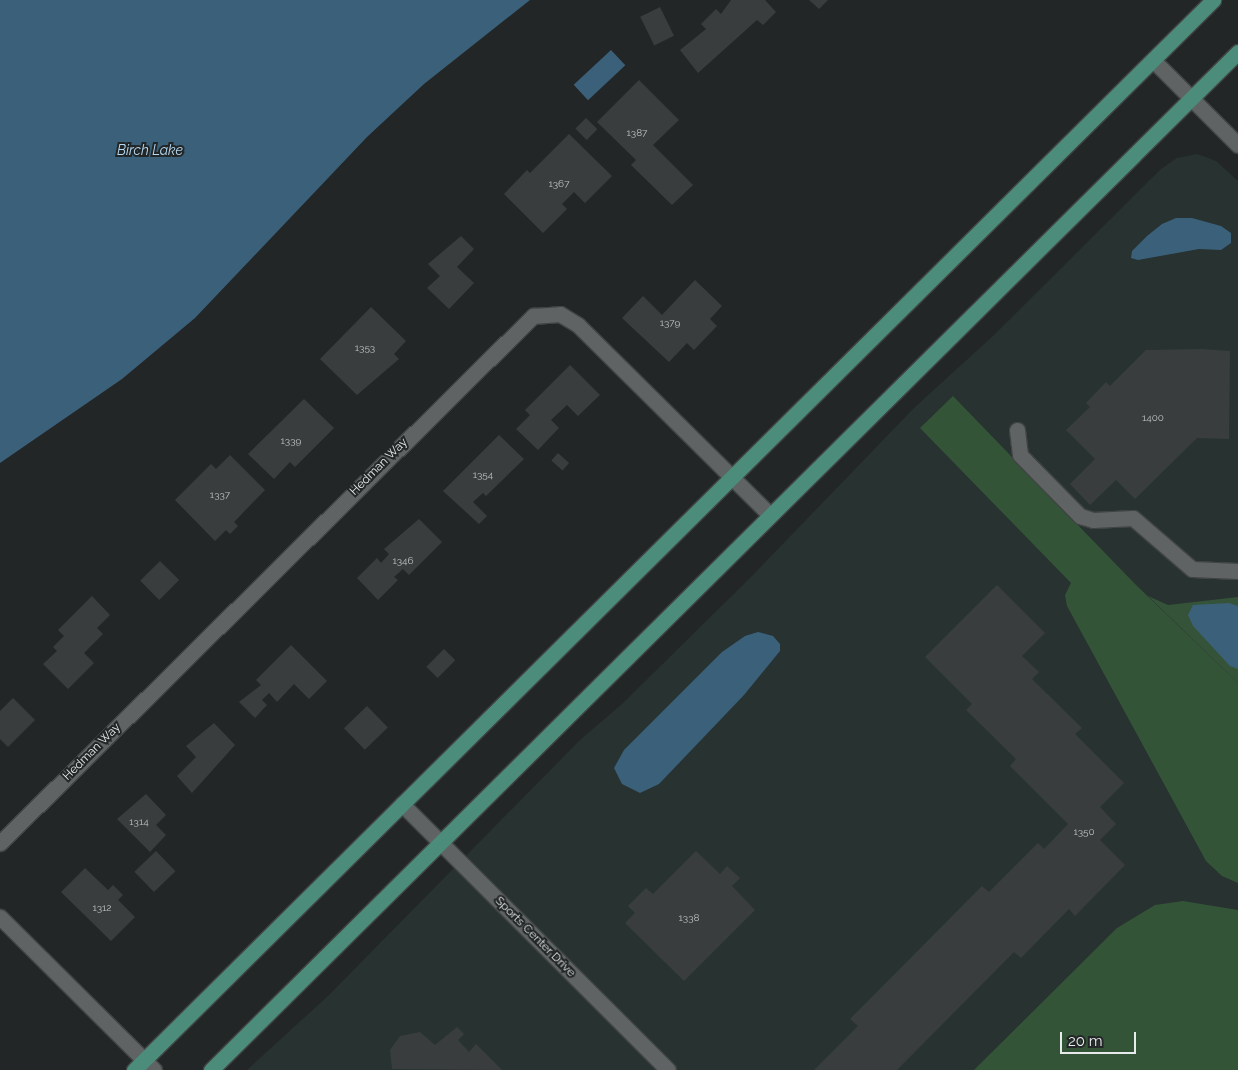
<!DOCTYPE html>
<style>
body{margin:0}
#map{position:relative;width:1238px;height:1070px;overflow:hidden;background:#232626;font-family:Raleway,sans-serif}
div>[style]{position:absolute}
.built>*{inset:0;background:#273231}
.green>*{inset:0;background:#345338}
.forest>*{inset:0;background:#345438}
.water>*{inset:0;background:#3b607a;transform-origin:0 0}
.building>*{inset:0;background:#393d3e;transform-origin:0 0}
.roads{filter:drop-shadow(1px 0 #414444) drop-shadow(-1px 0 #414444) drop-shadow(0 1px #414444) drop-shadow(0 -1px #414444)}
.minor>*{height:15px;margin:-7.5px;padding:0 7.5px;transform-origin:7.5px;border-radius:7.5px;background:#5f6363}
.major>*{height:15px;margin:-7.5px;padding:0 7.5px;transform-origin:7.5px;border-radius:7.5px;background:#4c8c7a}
span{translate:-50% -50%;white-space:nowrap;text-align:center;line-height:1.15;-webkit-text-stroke:4px #232626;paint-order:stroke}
.number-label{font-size:10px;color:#bcc0c0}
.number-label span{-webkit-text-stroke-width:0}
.street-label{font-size:12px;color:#e8ebeb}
.water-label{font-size:14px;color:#b6dbf6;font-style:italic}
.scale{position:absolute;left:1060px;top:1032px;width:76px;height:22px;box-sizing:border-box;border:2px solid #e8ebeb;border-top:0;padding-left:6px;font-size:15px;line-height:18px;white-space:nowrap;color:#e8ebeb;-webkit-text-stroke:4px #232626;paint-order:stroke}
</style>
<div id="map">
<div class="built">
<div style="clip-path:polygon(1197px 154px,1216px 161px,1238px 181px,1238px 1070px,247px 1070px,328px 996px,580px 740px,622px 704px,750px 578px,915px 407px,993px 336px,1161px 169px,1177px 158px)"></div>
</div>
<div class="green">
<div style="clip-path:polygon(1148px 596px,1168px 605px,1238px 597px,1238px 683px)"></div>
</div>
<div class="forest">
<div style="clip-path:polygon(953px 396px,1135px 584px,1238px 683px,1238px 883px,1222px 876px,1206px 861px,1067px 606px,1065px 595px,1071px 583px,920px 428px)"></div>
<div style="clip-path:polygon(1183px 901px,1238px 910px,1238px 1070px,974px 1070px,1117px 928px,1155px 905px)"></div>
</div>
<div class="water">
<div style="clip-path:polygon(0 0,530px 0,424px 84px,367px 137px,195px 318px,122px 379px,0 463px)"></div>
<div style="left:611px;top:50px;width:21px;height:51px;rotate:47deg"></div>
<div style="clip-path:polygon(1176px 218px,1192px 218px,1221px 226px,1231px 233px,1231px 243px,1221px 250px,1199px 249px,1138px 260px,1131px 258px,1132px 251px,1147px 236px,1162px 224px)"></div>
<div style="clip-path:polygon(1229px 603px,1238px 606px,1238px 669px,1230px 666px,1193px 626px,1188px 615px,1193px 605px)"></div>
<div style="clip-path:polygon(758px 632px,773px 636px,780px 644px,780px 651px,744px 695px,659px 784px,640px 793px,622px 784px,614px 768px,624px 750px,722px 652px,745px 636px)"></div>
</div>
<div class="building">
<div style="clip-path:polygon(731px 0,765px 0,776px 12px,763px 25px,757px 20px,698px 73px,680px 50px,706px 29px,701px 24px,716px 9px,721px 14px)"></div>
<div style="clip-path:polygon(809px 0,828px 0,819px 9px)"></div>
<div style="left:660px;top:7px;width:32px;height:22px;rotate:64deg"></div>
<div style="clip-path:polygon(639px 80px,679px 120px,653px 145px,693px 185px,672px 205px,631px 165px,636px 160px,597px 122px)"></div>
<div style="left:586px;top:118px;width:16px;height:15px;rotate:45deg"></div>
<div style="clip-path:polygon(569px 134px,612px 176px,585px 203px,574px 192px,562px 204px,567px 209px,543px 233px,504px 194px,527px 170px,530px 173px)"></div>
<div style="clip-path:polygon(461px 236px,474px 249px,457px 267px,474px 283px,449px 309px,427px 288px,440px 276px,428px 264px)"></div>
<div style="clip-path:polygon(695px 280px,722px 306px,710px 319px,717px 326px,694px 350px,687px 343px,669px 362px,622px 318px,643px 296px,662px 315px)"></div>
<div style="clip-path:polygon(371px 307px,406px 341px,394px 354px,399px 359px,357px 395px,320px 359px)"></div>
<div style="clip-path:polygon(1201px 349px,1230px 351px,1229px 439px,1197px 438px,1135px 499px,1116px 480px,1090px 505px,1070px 484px,1095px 459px,1066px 430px,1090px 407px,1086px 403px,1106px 382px,1110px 386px,1146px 350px)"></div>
<div style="clip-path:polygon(570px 365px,600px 395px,578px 416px,567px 405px,551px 420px,559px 428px,538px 450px,516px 429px,530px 415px,525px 410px)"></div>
<div style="clip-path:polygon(304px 399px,334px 428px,295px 467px,290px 462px,274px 479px,248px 454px)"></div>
<div style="clip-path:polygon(499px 435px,524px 459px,486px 496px,483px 493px,473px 502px,487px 516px,479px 524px,443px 491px)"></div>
<div style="left:558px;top:453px;width:15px;height:10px;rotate:42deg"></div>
<div style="clip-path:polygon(230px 455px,265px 490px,234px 522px,238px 526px,230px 534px,226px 530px,215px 541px,175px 500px,211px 464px,216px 469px)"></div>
<div style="clip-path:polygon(419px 519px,442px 542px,409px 575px,403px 569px,394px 577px,398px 580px,378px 600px,357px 578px,377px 558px,381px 563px,389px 554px,384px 549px)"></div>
<div style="left:160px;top:561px;width:27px;height:28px;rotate:45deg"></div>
<div style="clip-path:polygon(997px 585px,1045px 633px,1022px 656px,1039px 672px,1032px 679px,1082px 728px,1075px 734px,1124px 783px,1100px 807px,1116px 824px,1100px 840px,1125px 865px,1075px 916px,1069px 909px,1021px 958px,1014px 952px,897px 1070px,814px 1070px,858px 1026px,850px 1019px,982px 886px,989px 892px,1038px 843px,1044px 849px,1068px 824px,1010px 766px,1016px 759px,966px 710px,972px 704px,925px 657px)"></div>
<div style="clip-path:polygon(92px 596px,110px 615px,97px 628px,103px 634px,84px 653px,94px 663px,68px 689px,43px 664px,57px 651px,53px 647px,64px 636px,58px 630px)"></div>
<div style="clip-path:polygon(291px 645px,327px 681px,309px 699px,294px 684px,277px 702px,269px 693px,262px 700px,267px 705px,255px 718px,239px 702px,261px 685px,256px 680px)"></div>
<div style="left:444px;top:649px;width:16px;height:25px;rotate:45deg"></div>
<div style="clip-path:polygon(13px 698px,35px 720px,8px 747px,0 739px,0 711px)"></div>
<div style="left:367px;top:706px;width:30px;height:32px;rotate:46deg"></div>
<div style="clip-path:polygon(214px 723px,235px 745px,192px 793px,177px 776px,196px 757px,186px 746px)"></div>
<div style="clip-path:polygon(146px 794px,166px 815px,156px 825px,166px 835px,150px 852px,117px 819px)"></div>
<div style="left:156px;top:851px;width:28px;height:30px;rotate:46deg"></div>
<div style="clip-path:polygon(696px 851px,720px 874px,727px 866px,740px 878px,732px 886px,755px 910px,684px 981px,625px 923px,635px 913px,628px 906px,646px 888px,653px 894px)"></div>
<div style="clip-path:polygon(85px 868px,108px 890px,113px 885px,123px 895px,118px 900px,135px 917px,111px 941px,61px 892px)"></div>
<div style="clip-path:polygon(457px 1027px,464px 1034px,458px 1040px,469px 1052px,476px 1044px,502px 1070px,392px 1069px,390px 1050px,400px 1036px,420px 1032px,435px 1045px)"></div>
</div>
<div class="roads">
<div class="minor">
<div style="left:1153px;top:60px;width:120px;rotate:45deg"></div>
<div style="left:1017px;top:430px;width:25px;rotate:83deg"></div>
<div style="left:1020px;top:455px;width:86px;rotate:45.5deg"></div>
<div style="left:1080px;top:516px;width:14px;rotate:17deg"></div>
<div style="left:1093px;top:520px;width:40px;rotate:-2.9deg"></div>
<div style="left:1133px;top:518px;width:78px;rotate:40.8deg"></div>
<div style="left:1192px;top:569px;width:46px;rotate:2.5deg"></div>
<div style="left:402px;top:804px;width:376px;rotate:45deg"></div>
<div style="left:0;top:843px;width:750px;rotate:-44.68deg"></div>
<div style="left:533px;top:316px;width:27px;rotate:-4deg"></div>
<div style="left:560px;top:314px;width:21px;rotate:31deg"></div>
<div style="left:578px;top:325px;width:270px;rotate:44.7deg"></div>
<div style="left:0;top:917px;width:217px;rotate:44.8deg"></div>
</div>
<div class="major">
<div style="left:134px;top:1070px;width:1520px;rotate:-44.76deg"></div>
<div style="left:211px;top:1070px;width:1446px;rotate:-44.75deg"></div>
</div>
</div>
<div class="number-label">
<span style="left:637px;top:133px">1387</span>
<span style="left:559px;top:184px">1367</span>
<span style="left:670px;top:323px">1379</span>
<span style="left:365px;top:348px">1353</span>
<span style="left:1153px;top:418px">1400</span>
<span style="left:291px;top:441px">1339</span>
<span style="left:483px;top:475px">1354</span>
<span style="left:220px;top:495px">1337</span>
<span style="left:403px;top:561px">1346</span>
<span style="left:139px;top:822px">1314</span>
<span style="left:1084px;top:832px">1350</span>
<span style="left:102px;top:908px">1312</span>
<span style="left:689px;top:918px">1338</span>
</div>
<div class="street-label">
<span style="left:379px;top:467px;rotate:-45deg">Hedman Way</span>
<span style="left:92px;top:752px;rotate:-45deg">Hedman Way</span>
<span style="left:535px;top:937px;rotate:45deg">Sports Center Drive</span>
</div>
<div class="water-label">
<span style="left:150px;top:150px">Birch Lake</span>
</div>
<div class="scale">20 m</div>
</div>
